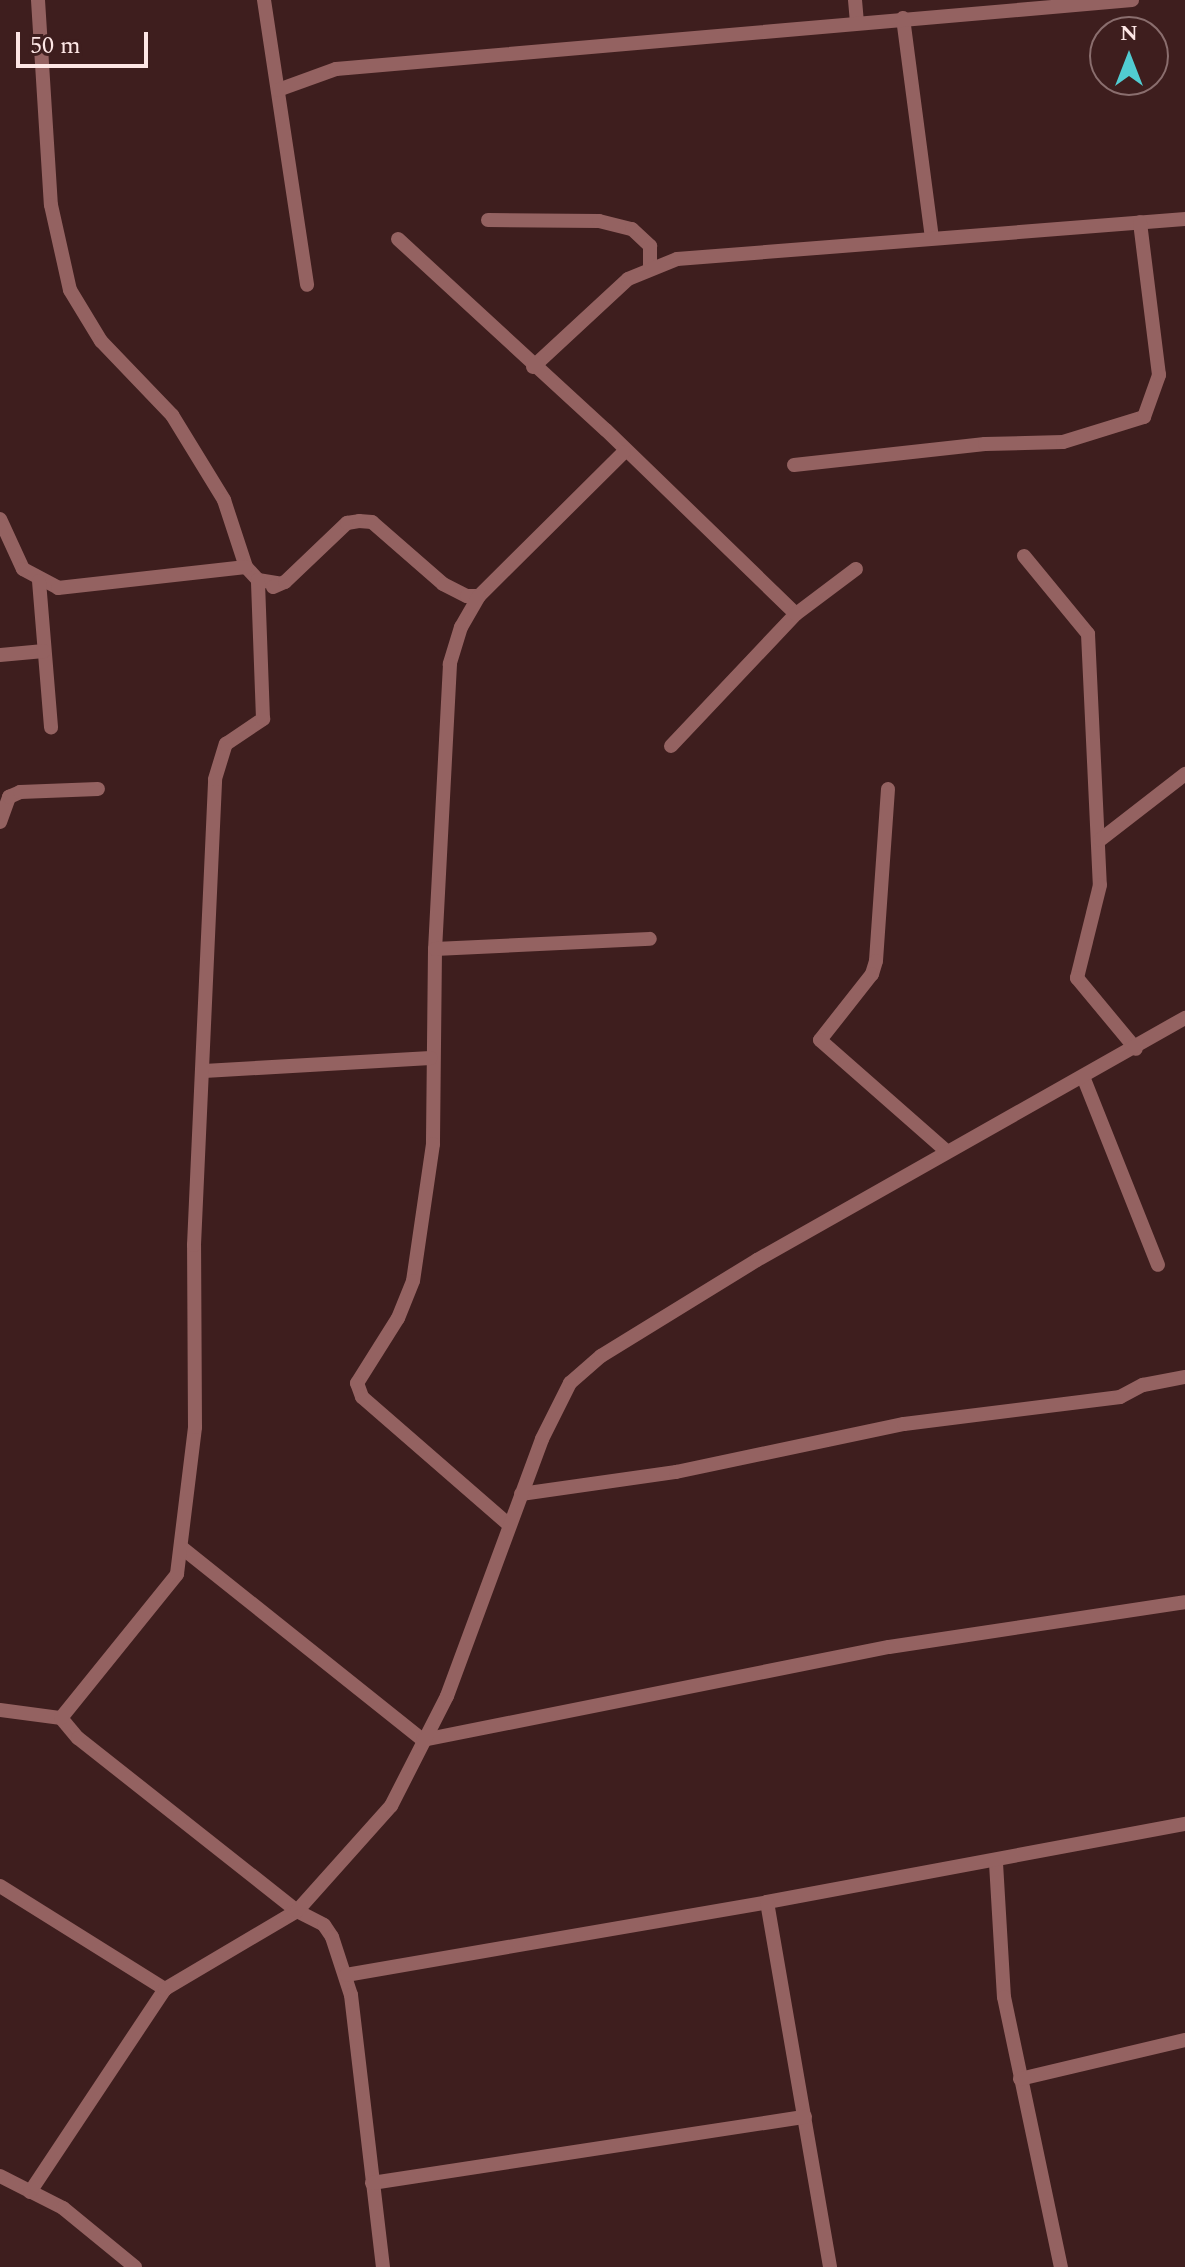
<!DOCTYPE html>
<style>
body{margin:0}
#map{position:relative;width:1185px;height:2267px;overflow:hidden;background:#3e1e1e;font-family:Spectral,serif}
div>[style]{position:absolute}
.minor>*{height:14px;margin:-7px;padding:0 7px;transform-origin:7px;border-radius:7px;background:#946261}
span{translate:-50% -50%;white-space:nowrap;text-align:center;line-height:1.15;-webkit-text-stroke:7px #3e1e1e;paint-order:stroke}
.north{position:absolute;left:1089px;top:16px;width:80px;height:80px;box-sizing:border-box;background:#3e1e1e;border:2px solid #8a6e6e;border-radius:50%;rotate:0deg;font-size:22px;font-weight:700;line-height:32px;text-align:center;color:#fde6e5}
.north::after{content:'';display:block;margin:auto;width:28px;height:36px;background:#51ccd2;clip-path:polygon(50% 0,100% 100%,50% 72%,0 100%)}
.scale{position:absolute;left:16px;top:32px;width:132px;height:36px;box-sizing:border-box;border:4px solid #fde6e5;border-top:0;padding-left:10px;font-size:24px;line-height:28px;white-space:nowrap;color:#fde6e5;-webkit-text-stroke:6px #3e1e1e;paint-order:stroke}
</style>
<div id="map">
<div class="minor">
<div style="left:38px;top:0;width:205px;rotate:86.4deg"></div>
<div style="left:51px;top:205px;width:87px;rotate:77.4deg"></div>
<div style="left:70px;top:290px;width:60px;rotate:58.7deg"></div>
<div style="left:101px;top:341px;width:103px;rotate:46.2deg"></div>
<div style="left:172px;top:415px;width:100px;rotate:58.5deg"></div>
<div style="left:224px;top:500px;width:71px;rotate:71.8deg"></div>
<div style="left:246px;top:567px;width:18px;rotate:47deg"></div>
<div style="left:258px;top:580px;width:20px;rotate:9deg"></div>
<div style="left:264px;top:0;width:288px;rotate:81.4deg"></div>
<div style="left:855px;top:0;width:21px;rotate:85deg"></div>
<div style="left:903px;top:18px;width:221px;rotate:82.5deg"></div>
<div style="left:278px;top:90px;width:62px;rotate:-19.9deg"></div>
<div style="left:336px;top:69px;width:799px;rotate:-4.95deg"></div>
<div style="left:488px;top:220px;width:111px;rotate:0.5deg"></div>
<div style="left:599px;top:221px;width:34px;rotate:14deg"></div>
<div style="left:632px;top:229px;width:25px;rotate:43deg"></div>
<div style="left:650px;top:246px;width:20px;rotate:90deg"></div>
<div style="left:398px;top:239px;width:282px;rotate:42.6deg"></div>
<div style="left:606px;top:430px;width:264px;rotate:44.1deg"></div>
<div style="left:533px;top:367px;width:129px;rotate:-42.8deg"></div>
<div style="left:628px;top:279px;width:53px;rotate:-22.2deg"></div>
<div style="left:677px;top:259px;width:510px;rotate:-4.5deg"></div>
<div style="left:794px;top:465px;width:192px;rotate:-6.3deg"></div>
<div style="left:985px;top:444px;width:78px;rotate:-1.5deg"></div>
<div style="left:1063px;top:442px;width:85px;rotate:-17.2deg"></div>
<div style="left:1144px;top:417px;width:45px;rotate:-70.3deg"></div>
<div style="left:1159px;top:375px;width:154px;rotate:-97.1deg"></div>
<div style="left:0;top:519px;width:55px;rotate:65.3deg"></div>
<div style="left:23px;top:569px;width:40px;rotate:28deg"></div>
<div style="left:58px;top:588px;width:189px;rotate:-6.4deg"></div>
<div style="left:1024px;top:556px;width:101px;rotate:50.6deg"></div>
<div style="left:1088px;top:634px;width:251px;rotate:87.3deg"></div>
<div style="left:1100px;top:885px;width:96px;rotate:103.9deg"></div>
<div style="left:1077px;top:978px;width:92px;rotate:50.3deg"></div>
<div style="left:39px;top:581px;width:147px;rotate:85.3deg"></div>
<div style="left:273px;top:587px;width:13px;rotate:-23deg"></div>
<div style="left:285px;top:582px;width:86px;rotate:-43.6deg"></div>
<div style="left:347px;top:523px;width:12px;rotate:-9deg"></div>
<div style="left:359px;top:521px;width:13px;rotate:4deg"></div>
<div style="left:372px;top:522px;width:94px;rotate:41.1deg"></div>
<div style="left:443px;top:584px;width:27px;rotate:27deg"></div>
<div style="left:467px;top:596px;width:12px"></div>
<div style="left:479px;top:596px;width:204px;rotate:-44.8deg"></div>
<div style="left:479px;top:596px;width:36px;rotate:120deg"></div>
<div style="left:461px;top:627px;width:39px;rotate:107deg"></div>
<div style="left:450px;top:664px;width:285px;rotate:93deg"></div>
<div style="left:435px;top:949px;width:195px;rotate:90.6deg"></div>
<div style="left:433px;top:1144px;width:138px;rotate:98.3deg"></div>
<div style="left:413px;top:1281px;width:40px;rotate:112deg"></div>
<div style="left:398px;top:1318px;width:77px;rotate:122.2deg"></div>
<div style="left:357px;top:1383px;width:15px;rotate:70deg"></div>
<div style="left:362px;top:1397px;width:195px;rotate:41deg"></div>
<div style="left:0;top:655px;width:44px;rotate:-5.2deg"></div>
<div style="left:671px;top:746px;width:182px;rotate:-46.6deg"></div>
<div style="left:796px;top:614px;width:75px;rotate:-36.9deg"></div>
<div style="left:888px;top:789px;width:172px;rotate:94deg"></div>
<div style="left:876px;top:961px;width:14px;rotate:107deg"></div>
<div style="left:872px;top:974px;width:84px;rotate:128.2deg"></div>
<div style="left:820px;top:1040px;width:167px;rotate:41.3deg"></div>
<div style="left:0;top:822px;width:27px;rotate:-70deg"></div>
<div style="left:9px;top:797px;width:12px;rotate:-24deg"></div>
<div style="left:20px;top:792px;width:78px;rotate:-2.2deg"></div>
<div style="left:1100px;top:840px;width:108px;rotate:-37.8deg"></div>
<div style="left:435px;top:949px;width:215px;rotate:-2.7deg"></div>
<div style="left:204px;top:1071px;width:227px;rotate:-3.3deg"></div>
<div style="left:1084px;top:1079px;width:200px;rotate:68.3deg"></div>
<div style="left:521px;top:1494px;width:157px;rotate:-8.1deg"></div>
<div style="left:676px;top:1472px;width:233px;rotate:-11.9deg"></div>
<div style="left:904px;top:1424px;width:218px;rotate:-7.1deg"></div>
<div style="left:1120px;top:1397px;width:26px;rotate:-28deg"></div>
<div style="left:1143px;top:1385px;width:43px;rotate:-10.8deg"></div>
<div style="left:181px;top:1547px;width:310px;rotate:38.6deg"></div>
<div style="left:423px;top:1740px;width:475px;rotate:-11.3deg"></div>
<div style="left:889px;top:1647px;width:299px;rotate:-8.6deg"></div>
<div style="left:0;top:1710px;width:62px;rotate:7.5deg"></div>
<div style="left:61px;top:1718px;width:26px;rotate:50deg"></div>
<div style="left:78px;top:1738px;width:279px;rotate:38.3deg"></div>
<div style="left:297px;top:1911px;width:30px;rotate:27deg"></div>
<div style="left:324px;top:1925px;width:14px;rotate:56deg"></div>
<div style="left:332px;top:1937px;width:61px;rotate:71.9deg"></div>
<div style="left:351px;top:1995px;width:274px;rotate:83.3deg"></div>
<div style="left:61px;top:1718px;width:185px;rotate:-51.1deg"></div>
<div style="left:177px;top:1574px;width:148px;rotate:-83deg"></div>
<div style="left:195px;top:1427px;width:182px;rotate:-90.3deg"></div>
<div style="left:194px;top:1245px;width:466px;rotate:-87.4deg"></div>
<div style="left:215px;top:779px;width:37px;rotate:-73deg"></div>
<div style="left:226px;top:744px;width:45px;rotate:-34deg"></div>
<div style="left:263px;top:719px;width:139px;rotate:-92.1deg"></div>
<div style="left:996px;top:1863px;width:134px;rotate:86.6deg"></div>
<div style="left:1004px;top:1997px;width:276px;rotate:78.1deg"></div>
<div style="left:0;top:1886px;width:195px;rotate:32deg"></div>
<div style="left:767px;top:1902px;width:425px;rotate:-10.6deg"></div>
<div style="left:346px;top:1975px;width:427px;rotate:-9.8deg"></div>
<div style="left:767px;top:1902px;width:370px;rotate:80.2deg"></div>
<div style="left:1020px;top:2079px;width:170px;rotate:-13.3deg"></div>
<div style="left:0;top:2176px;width:71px;rotate:26.9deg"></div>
<div style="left:63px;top:2208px;width:93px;rotate:39.3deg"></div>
<div style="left:372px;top:2183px;width:438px;rotate:-8.7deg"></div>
<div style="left:30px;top:2192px;width:244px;rotate:-56.4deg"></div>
<div style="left:165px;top:1989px;width:153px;rotate:-30.6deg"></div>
<div style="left:297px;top:1911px;width:141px;rotate:-48.2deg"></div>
<div style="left:391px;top:1806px;width:123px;rotate:-63deg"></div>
<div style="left:447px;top:1696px;width:274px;rotate:-69.7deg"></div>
<div style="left:542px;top:1439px;width:63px;rotate:-63.4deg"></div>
<div style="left:570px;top:1383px;width:41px;rotate:-41.1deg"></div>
<div style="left:601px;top:1356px;width:183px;rotate:-31.6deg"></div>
<div style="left:757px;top:1260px;width:492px;rotate:-29.5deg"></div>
</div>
<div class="north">N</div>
<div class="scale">50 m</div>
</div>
